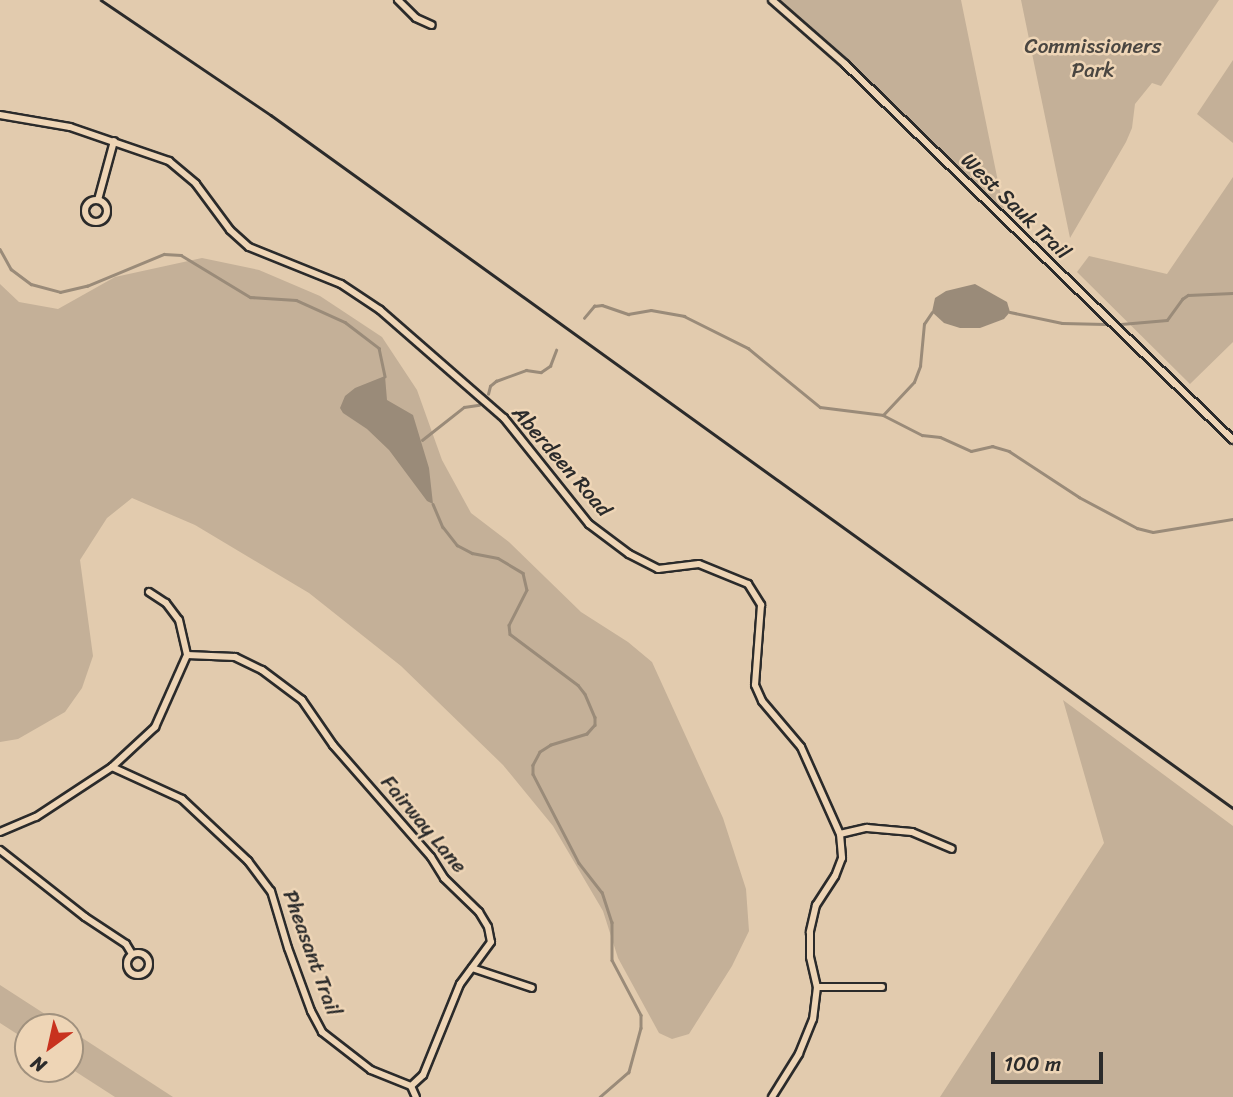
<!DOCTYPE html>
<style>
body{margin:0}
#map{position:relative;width:1233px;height:1097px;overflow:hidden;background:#e2cbae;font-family:Sriracha,sans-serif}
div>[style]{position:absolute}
.green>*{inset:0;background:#c4b098}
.water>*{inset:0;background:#9a8b79}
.stream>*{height:2.5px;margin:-1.25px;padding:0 1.25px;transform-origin:1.25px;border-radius:1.25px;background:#9a8b79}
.roads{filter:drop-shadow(2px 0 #2b2b2b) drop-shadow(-2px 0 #2b2b2b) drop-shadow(0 2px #2b2b2b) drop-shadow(0 -2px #2b2b2b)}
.street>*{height:6px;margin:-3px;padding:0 3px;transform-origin:3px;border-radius:3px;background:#eed5b6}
.street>.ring{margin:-3px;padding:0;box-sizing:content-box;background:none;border:6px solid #eed5b6;border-radius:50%}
.rail>*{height:2.5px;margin:-1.25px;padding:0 1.25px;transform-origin:1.25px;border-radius:1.25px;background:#2b2b2b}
span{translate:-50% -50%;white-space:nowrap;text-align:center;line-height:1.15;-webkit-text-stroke:5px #eed5b6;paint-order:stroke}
.park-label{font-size:21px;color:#4a4641}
.street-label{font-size:21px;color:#2b2b2b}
.north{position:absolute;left:14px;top:1013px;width:70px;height:70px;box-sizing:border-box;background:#eed5b6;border:2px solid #a0917e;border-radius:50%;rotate:213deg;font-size:19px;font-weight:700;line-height:28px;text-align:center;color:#2b2b2b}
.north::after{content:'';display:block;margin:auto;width:24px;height:32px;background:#c8321e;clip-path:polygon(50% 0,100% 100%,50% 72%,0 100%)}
.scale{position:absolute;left:991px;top:1052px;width:112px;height:32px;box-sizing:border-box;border:4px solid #2b2b2b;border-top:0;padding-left:9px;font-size:21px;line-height:24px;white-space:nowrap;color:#2b2b2b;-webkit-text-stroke:5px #eed5b6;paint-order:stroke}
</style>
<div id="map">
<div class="green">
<div style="clip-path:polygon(778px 0,961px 0,1004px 211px,865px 77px)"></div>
<div style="clip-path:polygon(1021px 0,1219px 0,1161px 86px,1152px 83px,1135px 104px,1132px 128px,1126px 142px,1070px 238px)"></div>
<div style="clip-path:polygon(1233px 60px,1233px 143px,1197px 114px)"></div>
<div style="clip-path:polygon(1233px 177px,1233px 342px,1190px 384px,1077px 272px,1089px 256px,1167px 274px)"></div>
<div style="clip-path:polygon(202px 258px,259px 270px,320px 296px,382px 337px,417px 390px,442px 460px,471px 513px,509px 542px,581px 612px,628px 642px,652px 662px,723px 818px,746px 889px,749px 931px,732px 966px,689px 1034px,672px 1039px,659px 1033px,618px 958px,603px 911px,553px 826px,503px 765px,401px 666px,309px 593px,195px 525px,132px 498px,107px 518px,80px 560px,93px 656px,82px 688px,65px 712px,18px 739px,0 742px,0 284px,19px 302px,58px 309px,115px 277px)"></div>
<div style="clip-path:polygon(1063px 700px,1233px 826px,1233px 1097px,940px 1097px,1104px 843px)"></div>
<div style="clip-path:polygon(0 985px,65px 1027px,28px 1027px,28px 1041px,0 1023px)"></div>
<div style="clip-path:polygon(70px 1031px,70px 1030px,173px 1097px,115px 1097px,70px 1068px)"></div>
</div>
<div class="water">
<div style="clip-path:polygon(975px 284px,1007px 302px,1010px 312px,1004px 319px,980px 328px,960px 328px,944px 323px,932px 312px,935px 298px,946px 291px)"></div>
<div style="clip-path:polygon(385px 376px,387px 400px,413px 415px,429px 468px,433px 504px,427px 501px,389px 450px,367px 429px,343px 413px,340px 408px,345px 396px,355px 388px)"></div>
</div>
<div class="stream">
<div style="left:0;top:249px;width:23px;rotate:61deg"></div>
<div style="left:11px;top:269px;width:25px;rotate:37deg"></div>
<div style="left:31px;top:284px;width:30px;rotate:15deg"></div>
<div style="left:60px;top:292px;width:28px;rotate:-13deg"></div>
<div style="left:87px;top:286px;width:83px;rotate:-22.6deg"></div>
<div style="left:164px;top:254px;width:17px;rotate:3deg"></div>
<div style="left:181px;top:255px;width:81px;rotate:31.3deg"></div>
<div style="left:250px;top:297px;width:46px;rotate:3.7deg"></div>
<div style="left:296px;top:300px;width:54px;rotate:24.2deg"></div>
<div style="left:345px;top:322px;width:43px;rotate:37.4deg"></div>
<div style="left:379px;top:348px;width:29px;rotate:78deg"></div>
<div style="left:1010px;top:312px;width:53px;rotate:11.9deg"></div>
<div style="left:1062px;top:323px;width:43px;rotate:1.3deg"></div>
<div style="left:584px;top:318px;width:16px;rotate:-50deg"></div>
<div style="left:594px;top:306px;width:8px;rotate:-7deg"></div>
<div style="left:602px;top:305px;width:28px;rotate:19deg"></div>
<div style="left:628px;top:314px;width:23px;rotate:-10deg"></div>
<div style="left:651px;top:310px;width:34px;rotate:10deg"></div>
<div style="left:684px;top:316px;width:72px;rotate:26.6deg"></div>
<div style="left:748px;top:348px;width:93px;rotate:39.3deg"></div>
<div style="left:820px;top:407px;width:64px;rotate:7.2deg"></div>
<div style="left:883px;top:415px;width:44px;rotate:27.1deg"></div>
<div style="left:922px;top:435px;width:18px;rotate:6deg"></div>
<div style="left:940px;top:437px;width:34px;rotate:24deg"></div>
<div style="left:971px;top:451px;width:22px;rotate:-13deg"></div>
<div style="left:992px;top:446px;width:18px;rotate:16deg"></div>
<div style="left:1009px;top:451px;width:84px;rotate:33.3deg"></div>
<div style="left:1079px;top:497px;width:66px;rotate:28.1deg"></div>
<div style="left:1137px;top:528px;width:16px;rotate:14deg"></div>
<div style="left:1153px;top:532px;width:81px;rotate:-9.2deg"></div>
<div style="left:1121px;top:324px;width:46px;rotate:-5deg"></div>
<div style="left:1167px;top:320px;width:26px;rotate:-54deg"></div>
<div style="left:1182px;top:299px;width:7px;rotate:-34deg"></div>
<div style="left:1188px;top:295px;width:45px;rotate:-2.5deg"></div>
<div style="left:488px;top:394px;width:8px;rotate:-76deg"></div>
<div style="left:490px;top:386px;width:8px;rotate:-40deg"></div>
<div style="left:496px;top:381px;width:32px;rotate:-20deg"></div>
<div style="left:526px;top:370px;width:15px;rotate:8deg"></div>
<div style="left:541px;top:372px;width:11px;rotate:-34deg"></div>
<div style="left:550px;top:366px;width:17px;rotate:-69deg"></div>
<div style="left:883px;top:415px;width:45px;rotate:-46.8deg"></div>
<div style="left:914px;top:382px;width:17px;rotate:-69deg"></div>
<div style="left:920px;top:366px;width:42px;rotate:-84.6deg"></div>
<div style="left:924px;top:324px;width:14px;rotate:-56deg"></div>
<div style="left:422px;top:440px;width:53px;rotate:-38.2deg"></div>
<div style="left:464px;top:407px;width:15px;rotate:-8deg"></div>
<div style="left:433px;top:504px;width:25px;rotate:67deg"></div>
<div style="left:443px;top:527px;width:23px;rotate:52deg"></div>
<div style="left:457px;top:545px;width:17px;rotate:28deg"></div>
<div style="left:472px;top:553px;width:26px;rotate:11deg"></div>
<div style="left:498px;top:558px;width:29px;rotate:31deg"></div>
<div style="left:523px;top:573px;width:17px;rotate:77deg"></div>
<div style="left:527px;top:590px;width:39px;rotate:117deg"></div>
<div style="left:509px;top:625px;width:9px;rotate:84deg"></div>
<div style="left:510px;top:634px;width:85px;rotate:36.9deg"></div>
<div style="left:578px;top:685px;width:11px;rotate:52deg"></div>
<div style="left:585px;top:694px;width:25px;rotate:67deg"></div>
<div style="left:595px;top:717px;width:8px;rotate:90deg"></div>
<div style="left:595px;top:725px;width:12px;rotate:132deg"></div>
<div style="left:587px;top:734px;width:38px;rotate:163deg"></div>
<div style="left:551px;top:745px;width:13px;rotate:148deg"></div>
<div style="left:540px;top:752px;width:15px;rotate:118deg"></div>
<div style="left:533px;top:765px;width:9px;rotate:90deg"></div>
<div style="left:533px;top:774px;width:100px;rotate:62.7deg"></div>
<div style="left:579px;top:863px;width:37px;rotate:52deg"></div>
<div style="left:602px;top:892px;width:32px;rotate:72deg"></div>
<div style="left:612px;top:922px;width:38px;rotate:90deg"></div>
<div style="left:612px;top:960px;width:62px;rotate:62.2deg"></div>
<div style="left:641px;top:1015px;width:13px;rotate:90deg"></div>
<div style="left:641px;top:1028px;width:46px;rotate:105.3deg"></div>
<div style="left:629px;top:1072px;width:38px;rotate:139deg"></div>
</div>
<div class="roads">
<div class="street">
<div style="left:398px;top:0;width:25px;rotate:45deg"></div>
<div style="left:416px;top:18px;width:17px;rotate:24deg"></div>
<div style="left:772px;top:0;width:97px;rotate:41.2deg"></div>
<div style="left:845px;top:64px;width:540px;rotate:44.1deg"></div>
<div style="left:0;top:115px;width:71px;rotate:9.7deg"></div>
<div style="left:70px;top:127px;width:105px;rotate:19deg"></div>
<div style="left:169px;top:161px;width:35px;rotate:40deg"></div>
<div style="left:196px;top:184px;width:57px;rotate:53.5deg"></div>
<div style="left:230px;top:230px;width:25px;rotate:42deg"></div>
<div style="left:249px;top:247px;width:99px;rotate:21.9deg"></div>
<div style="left:341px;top:284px;width:47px;rotate:33.7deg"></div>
<div style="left:380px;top:310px;width:164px;rotate:41.1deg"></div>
<div style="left:504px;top:418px;width:136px;rotate:51.3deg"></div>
<div style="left:589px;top:524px;width:50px;rotate:36.9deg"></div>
<div style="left:629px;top:554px;width:33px;rotate:27deg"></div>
<div style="left:658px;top:569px;width:41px;rotate:-7deg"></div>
<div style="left:699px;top:564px;width:53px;rotate:22.2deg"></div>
<div style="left:748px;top:584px;width:25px;rotate:58deg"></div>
<div style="left:761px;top:605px;width:80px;rotate:94.3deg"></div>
<div style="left:755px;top:685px;width:17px;rotate:66deg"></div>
<div style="left:762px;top:701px;width:60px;rotate:49.7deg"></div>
<div style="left:801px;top:747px;width:95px;rotate:65.9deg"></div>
<div style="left:840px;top:834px;width:24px;rotate:85deg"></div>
<div style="left:842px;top:858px;width:19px;rotate:111deg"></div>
<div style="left:835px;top:876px;width:35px;rotate:123deg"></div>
<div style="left:816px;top:905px;width:28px;rotate:103deg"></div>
<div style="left:810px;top:932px;width:25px;rotate:90deg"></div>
<div style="left:810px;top:957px;width:31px;rotate:77deg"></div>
<div style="left:817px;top:987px;width:32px;rotate:97deg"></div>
<div style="left:813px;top:1019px;width:38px;rotate:112deg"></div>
<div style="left:799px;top:1054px;width:51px;rotate:122.1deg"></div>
<div class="ring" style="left:85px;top:200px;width:16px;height:16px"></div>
<div style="left:98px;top:200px;width:61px;rotate:-74.8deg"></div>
<div style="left:149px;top:592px;width:20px;rotate:33deg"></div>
<div style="left:166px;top:603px;width:21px;rotate:53deg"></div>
<div style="left:179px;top:620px;width:36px;rotate:77deg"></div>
<div style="left:187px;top:655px;width:48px;rotate:2.4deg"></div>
<div style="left:235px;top:657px;width:30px;rotate:26deg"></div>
<div style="left:262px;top:670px;width:50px;rotate:36.9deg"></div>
<div style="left:302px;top:700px;width:55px;rotate:55.4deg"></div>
<div style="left:333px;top:745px;width:149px;rotate:48.8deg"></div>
<div style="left:431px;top:857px;width:25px;rotate:58deg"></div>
<div style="left:444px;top:878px;width:49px;rotate:44.2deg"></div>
<div style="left:479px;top:912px;width:17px;rotate:59deg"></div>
<div style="left:488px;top:927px;width:15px;rotate:79deg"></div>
<div style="left:491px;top:942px;width:52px;rotate:126.4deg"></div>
<div style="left:460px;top:984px;width:98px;rotate:112.1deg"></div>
<div style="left:423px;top:1075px;width:16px;rotate:137deg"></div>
<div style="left:112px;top:767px;width:77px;rotate:24.6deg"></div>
<div style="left:182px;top:799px;width:91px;rotate:43.2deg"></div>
<div style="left:248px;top:861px;width:38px;rotate:53deg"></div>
<div style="left:271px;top:891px;width:59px;rotate:73.4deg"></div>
<div style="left:288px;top:948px;width:67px;rotate:69.9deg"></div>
<div style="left:311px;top:1011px;width:24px;rotate:62deg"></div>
<div style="left:322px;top:1032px;width:62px;rotate:37.8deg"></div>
<div style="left:371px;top:1070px;width:43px;rotate:21.8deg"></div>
<div style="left:411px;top:1086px;width:12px;rotate:66deg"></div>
<div style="left:0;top:832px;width:39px;rotate:-23deg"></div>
<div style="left:36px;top:817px;width:91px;rotate:-33.3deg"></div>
<div style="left:112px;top:767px;width:59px;rotate:-42.9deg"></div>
<div style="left:155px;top:727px;width:79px;rotate:-66deg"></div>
<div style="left:840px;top:834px;width:28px;rotate:-13deg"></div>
<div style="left:867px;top:828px;width:45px;rotate:5.1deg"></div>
<div style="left:912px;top:832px;width:43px;rotate:23deg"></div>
<div style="left:0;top:850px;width:108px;rotate:38.2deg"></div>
<div style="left:85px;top:917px;width:49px;rotate:33.4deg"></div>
<div style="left:126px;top:944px;width:12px;rotate:59deg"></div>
<div class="ring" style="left:127px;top:953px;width:16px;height:16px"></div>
<div style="left:472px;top:968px;width:63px;rotate:18.4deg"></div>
<div style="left:817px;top:987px;width:65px"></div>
</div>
</div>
<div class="rail">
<div style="left:101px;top:0;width:205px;rotate:34.1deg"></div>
<div style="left:271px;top:115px;width:1186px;rotate:35.77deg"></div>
</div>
<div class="park-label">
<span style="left:1093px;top:58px">Commissioners<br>Park</span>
</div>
<div class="street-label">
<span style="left:1016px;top:206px;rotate:44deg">West Sauk Trail</span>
<span style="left:562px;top:461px;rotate:49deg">Aberdeen Road</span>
<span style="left:424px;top:824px;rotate:50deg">Fairway Lane</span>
<span style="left:312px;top:953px;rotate:70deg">Pheasant Trail</span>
</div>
<div class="north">N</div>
<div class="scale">100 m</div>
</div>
